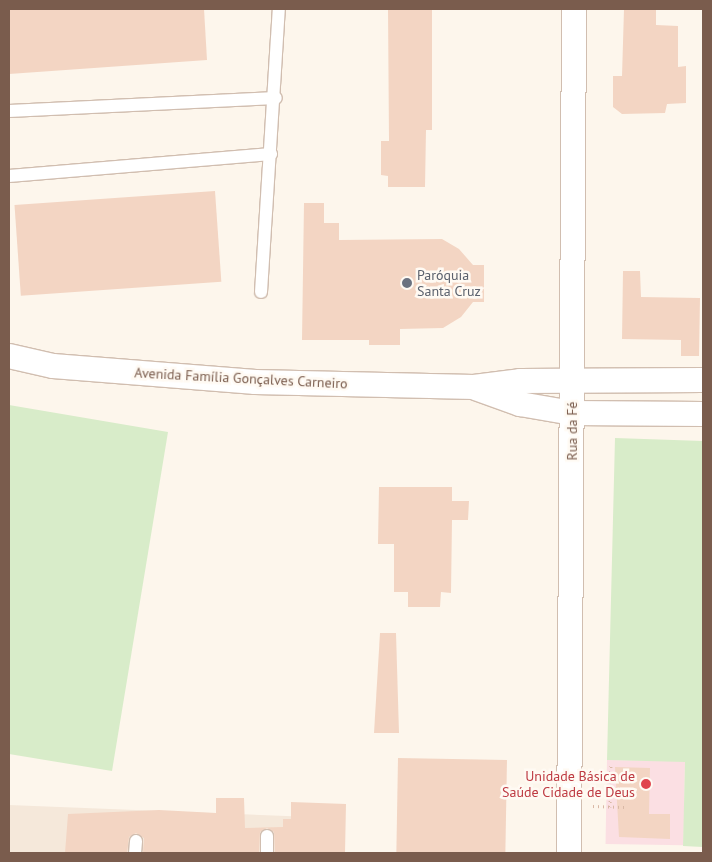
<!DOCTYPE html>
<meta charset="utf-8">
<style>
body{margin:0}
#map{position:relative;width:712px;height:862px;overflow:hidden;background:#fdf6ec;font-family:"PT Sans",sans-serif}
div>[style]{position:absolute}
.residential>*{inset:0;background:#f5e8da}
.medical>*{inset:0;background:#fbdfe3;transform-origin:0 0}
.green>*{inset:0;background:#d8ecc9}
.building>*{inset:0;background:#f3d5c3;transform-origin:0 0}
.path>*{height:3px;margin-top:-1.5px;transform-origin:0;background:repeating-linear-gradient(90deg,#d9b8a5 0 1px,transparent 0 5px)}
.roads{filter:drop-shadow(1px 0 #d1beb0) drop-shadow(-1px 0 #d1beb0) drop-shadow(0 1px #d1beb0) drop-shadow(0 -1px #d1beb0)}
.service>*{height:12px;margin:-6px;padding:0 6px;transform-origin:6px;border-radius:6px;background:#fff}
.minor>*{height:24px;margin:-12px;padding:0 12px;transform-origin:12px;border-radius:12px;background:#fff}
.dots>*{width:14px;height:14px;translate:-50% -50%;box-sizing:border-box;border:2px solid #fffaf3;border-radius:50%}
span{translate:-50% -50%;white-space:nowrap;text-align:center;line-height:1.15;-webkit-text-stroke:5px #fffaf3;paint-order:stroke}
.worship-label{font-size:14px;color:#5b616d}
.left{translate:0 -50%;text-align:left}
.street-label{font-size:14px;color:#7a5c4d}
.health-label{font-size:14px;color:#be3a42}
.right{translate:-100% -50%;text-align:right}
.frame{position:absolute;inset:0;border:10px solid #7a5c4d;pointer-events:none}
</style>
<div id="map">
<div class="residential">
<div style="clip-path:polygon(9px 805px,337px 818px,338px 853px,9px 853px)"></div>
</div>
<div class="medical">
<div style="left:607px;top:760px;width:78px;height:84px;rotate:1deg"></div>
</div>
<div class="green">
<div style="clip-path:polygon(9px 405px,168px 432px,112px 771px,9px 754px)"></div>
<div style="clip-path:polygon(615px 438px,703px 441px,703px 847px,683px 846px,685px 762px,607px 760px)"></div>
</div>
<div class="building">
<div style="clip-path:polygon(9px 9px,204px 9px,207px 60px,9px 74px)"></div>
<div style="clip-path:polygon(388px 9px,432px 9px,432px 130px,426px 130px,425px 187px,388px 187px,388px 176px,381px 175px,381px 141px,389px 141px)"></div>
<div style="clip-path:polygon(624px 9px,656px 9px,656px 25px,678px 26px,678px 67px,686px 66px,686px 103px,667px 104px,665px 113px,622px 114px,613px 107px,613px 76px,622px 76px)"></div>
<div style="left:215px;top:191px;width:91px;height:201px;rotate:86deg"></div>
<div style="clip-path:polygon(304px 203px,324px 203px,324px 223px,339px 223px,339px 240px,442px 239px,459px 249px,473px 265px,484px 265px,484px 302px,473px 302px,461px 317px,443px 328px,400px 329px,400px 345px,369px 345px,369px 340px,302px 340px)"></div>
<div style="clip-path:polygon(623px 271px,640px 271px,641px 297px,700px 298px,699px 356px,681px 356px,681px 340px,622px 339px)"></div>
<div style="clip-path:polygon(379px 487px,452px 487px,452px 501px,469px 501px,468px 520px,452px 520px,451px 593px,441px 592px,440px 607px,408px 607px,408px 592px,394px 592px,394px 544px,378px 544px)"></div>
<div style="clip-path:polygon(380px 633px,396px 633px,399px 733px,374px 733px)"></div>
<div style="left:398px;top:758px;width:109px;height:95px;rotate:1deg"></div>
<div style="clip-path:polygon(615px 767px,650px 768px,649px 814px,670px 814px,670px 839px,619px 837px)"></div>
<div style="clip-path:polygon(216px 798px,244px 798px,245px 828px,283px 827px,283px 819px,291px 819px,291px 802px,346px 804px,345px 853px,275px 853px,274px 832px,267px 828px,260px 832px,259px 853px,143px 853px,144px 838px,136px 833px,129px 837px,127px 853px,65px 853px,68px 814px,159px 810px,216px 813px)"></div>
</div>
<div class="path">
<div style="left:593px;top:806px;width:31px;rotate:2deg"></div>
<div style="left:610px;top:807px;width:44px;rotate:-88.7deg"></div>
</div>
<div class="roads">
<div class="service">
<div style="left:9px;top:111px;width:267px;rotate:-2.8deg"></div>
<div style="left:9px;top:176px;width:263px;rotate:-4.8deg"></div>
<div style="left:261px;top:292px;width:284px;rotate:-86.4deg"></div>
<div style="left:267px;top:836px;width:17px;rotate:90deg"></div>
<div style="left:135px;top:853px;width:12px;rotate:-85deg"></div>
</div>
<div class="minor">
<div style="left:9px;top:356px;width:45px;rotate:12.8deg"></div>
<div style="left:53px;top:366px;width:203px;rotate:4.5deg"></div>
<div style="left:255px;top:382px;width:219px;rotate:1.3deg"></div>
<div style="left:474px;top:387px;width:46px;rotate:-7.4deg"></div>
<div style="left:520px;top:381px;width:183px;rotate:-0.3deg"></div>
<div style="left:478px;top:389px;width:45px;rotate:19.7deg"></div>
<div style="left:520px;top:404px;width:53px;rotate:9.8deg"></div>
<div style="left:572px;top:413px;width:131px;rotate:0.4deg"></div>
<div style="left:569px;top:853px;width:844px;rotate:-89.66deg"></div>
</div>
</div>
<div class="dots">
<div style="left:407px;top:283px;background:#6b7280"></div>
<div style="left:646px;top:784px;background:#e0444e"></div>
</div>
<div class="worship-label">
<span class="left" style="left:417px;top:283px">Paróquia<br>Santa Cruz</span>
</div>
<div class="street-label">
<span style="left:241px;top:378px;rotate:3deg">Avenida Família Gonçalves Carneiro</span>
<span style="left:572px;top:431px;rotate:-90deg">Rua da Fé</span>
</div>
<div class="health-label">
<span class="right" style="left:635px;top:784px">Unidade Básica de<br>Saúde Cidade de Deus</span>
</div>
<div class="frame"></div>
</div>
